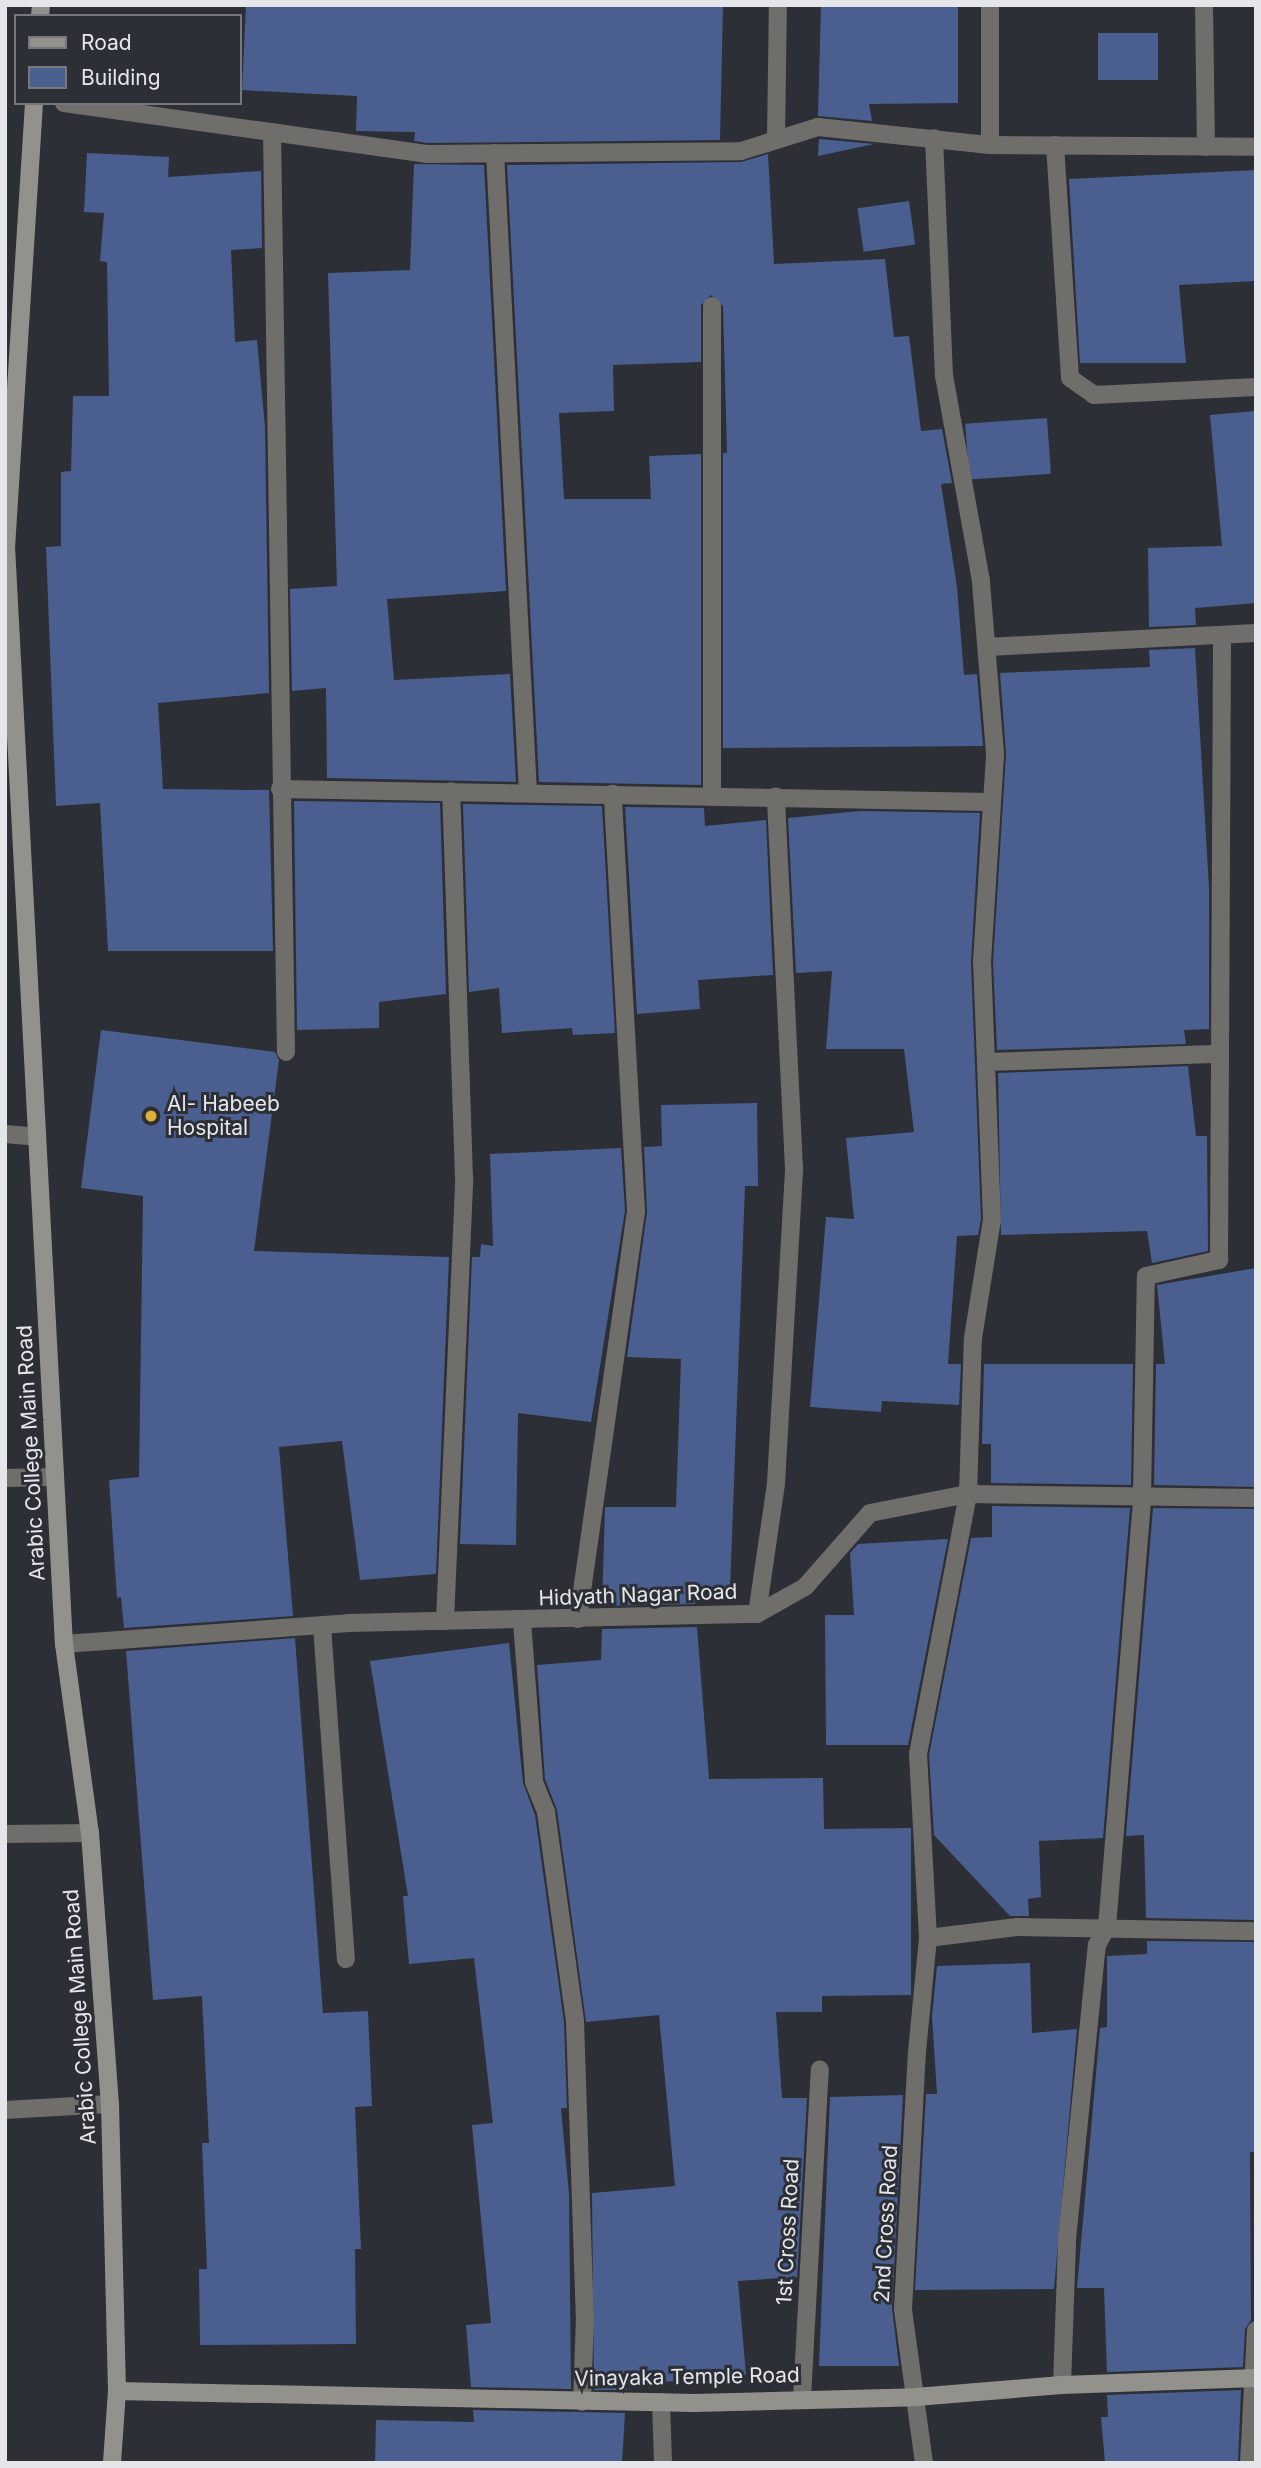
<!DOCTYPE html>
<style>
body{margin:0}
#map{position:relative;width:1261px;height:2468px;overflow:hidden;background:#2c2f35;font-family:Inter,sans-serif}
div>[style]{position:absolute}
.building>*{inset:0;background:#4a5f90;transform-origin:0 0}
.lane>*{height:18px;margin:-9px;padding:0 9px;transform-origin:9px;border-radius:9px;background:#6f6e6b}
.street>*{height:18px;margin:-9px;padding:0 9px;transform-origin:9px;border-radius:9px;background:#6f6e6b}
.secondary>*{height:18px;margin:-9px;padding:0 9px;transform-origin:9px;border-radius:9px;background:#93918c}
.dots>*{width:19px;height:19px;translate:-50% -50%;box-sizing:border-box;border:4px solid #2c2f35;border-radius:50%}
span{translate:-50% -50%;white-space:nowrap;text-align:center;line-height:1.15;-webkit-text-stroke:6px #2c2f35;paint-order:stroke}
.poi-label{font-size:21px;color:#e4e6ea}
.left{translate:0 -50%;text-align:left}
.street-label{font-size:21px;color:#e4e6ea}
.frame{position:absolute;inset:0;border:7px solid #e4e6ea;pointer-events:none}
.legend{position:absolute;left:14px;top:14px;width:228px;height:91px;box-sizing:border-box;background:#2c2f35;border:2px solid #76787d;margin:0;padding:9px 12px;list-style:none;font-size:21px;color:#e4e6ea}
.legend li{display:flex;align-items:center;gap:14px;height:35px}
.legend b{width:35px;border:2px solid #76787d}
</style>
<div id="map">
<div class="building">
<div style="clip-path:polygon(246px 5px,723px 5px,720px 140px,427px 143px,414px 141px,415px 132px,356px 131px,357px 96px,242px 90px)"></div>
<div style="clip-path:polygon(821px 5px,958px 5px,958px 103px,869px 104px,872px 121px,818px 116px)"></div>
<div style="left:1098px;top:33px;width:60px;height:47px"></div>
<div style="clip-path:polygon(819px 139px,874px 144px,818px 156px)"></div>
<div style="clip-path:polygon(87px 153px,169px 157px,168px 177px,261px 171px,262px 248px,231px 250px,235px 342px,257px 340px,265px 427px,269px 693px,158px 703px,163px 789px,269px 790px,273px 951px,108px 951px,100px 803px,56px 806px,46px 547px,61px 546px,61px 472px,71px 471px,73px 396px,109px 396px,107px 262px,100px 261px,104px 213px,84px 212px)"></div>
<div style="clip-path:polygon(768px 154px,774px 264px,885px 259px,894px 337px,909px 336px,921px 431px,942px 429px,952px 483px,941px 484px,957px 587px,964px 675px,977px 674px,983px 746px,723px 748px,723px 453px,727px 453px,723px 306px,711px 295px,701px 305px,701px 362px,613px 365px,614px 411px,559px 413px,564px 499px,651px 499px,649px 456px,701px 454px,701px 785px,539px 782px,507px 165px,741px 162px)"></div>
<div style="clip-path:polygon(414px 164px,484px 165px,506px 591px,387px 599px,394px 680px,510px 674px,516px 782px,327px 778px,326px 688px,292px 691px,290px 589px,337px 586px,328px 273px,410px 270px)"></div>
<div style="clip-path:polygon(1256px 170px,1256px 281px,1179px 285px,1186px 363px,1080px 363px,1069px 179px)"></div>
<div style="left:909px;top:201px;width:44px;height:52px;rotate:82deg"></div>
<div style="clip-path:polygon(1256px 411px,1256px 603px,1195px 608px,1196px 625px,1149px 627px,1148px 548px,1222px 546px,1210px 415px)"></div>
<div style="left:1047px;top:418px;width:56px;height:82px;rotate:86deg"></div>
<div style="clip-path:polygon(1195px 648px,1209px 888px,1209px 1029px,1184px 1030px,1186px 1044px,997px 1050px,993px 962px,1006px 754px,1000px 673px,1150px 667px,1149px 650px)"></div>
<div style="clip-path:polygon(294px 801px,440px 803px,446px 994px,379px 1002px,379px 1028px,297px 1030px)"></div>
<div style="clip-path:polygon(463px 804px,602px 806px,615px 1033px,573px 1035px,572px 1028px,502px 1033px,499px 988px,469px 992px)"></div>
<div style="clip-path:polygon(625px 807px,704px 808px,705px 826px,766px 820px,773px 975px,698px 980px,700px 1009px,637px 1014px)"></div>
<div style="clip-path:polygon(860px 811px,980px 813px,971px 962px,981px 1219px,978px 1235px,957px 1236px,948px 1364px,961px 1364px,959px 1405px,882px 1401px,881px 1412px,810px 1407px,826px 1217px,854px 1219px,846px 1138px,914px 1132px,904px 1049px,826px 1049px,832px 971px,796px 973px,788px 818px)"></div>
<div style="clip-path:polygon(101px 1030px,275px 1052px,279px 1060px,254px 1251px,449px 1257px,436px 1574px,360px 1580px,342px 1441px,279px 1447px,293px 1616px,124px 1628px,121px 1597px,117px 1598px,109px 1480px,139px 1477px,143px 1196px,81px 1188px)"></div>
<div style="clip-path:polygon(1188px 1066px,1196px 1136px,1207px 1136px,1208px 1251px,1152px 1263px,1147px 1231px,1001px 1235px,998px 1073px)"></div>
<div style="clip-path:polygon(757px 1103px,758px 1186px,745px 1186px,730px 1589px,694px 1588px,695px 1604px,602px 1606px,605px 1507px,676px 1507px,681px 1359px,627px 1357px,647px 1212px,644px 1147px,662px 1146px,661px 1105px)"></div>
<div style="clip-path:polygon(621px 1148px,625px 1211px,591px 1422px,518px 1413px,516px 1545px,460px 1544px,472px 1257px,480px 1257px,481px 1244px,493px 1246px,490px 1154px)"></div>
<div style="clip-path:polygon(1256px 1268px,1256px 1487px,1154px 1485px,1156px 1364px,1165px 1364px,1157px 1285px)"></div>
<div style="clip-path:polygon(984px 1364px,1133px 1364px,1131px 1485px,991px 1483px,991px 1444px,982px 1444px)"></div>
<div style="clip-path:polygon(992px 1506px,1130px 1508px,1103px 1838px,1039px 1841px,1041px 1897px,1028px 1899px,1029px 1916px,1010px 1916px,934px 1835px,929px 1755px,971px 1538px,992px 1537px)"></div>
<div style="clip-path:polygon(1153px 1508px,1256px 1509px,1256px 1920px,1146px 1918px,1144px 1835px,1126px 1836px)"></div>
<div style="clip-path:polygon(948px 1539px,908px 1745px,826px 1745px,825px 1615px,854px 1615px,850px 1553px,858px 1544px)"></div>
<div style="clip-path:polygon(697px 1627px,709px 1779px,823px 1778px,824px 1829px,911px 1828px,911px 1995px,822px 1996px,822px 2012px,776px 2012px,782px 2098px,807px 2098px,797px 2277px,738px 2281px,746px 2375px,627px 2385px,627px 2390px,594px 2390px,592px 2193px,675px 2186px,659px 2015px,586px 2022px,557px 1810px,545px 1779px,537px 1665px,601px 1660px,602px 1629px)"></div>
<div style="clip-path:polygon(295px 1638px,323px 2013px,368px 2011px,372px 2106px,355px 2107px,361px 2249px,355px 2249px,356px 2344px,200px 2345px,199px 2269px,207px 2269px,202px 2143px,209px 2143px,202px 1996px,153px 2000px,126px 1651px)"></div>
<div style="clip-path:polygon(509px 1643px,523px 1783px,535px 1815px,564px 2022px,567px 2108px,561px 2108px,569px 2194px,571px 2389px,471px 2387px,466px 2325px,491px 2323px,472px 2125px,493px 2123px,474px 1958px,409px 1964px,403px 1896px,408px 1896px,370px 1661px)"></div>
<div style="clip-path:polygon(1147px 1941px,1256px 1942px,1256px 2152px,1250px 2152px,1251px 2320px,1245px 2329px,1243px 2367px,1107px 2372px,1104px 2288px,1077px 2288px,1100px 2028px,1107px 2027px,1107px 1956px,1147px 1954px)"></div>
<div style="clip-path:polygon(1030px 1963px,1032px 2033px,1077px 2029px,1054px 2289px,915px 2290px,926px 2094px,937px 2094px,932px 2016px,937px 1966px)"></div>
<div style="clip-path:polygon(903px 2095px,892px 2308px,899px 2366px,819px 2366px,830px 2097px)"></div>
<div style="clip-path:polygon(1241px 2390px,1238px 2463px,1105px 2463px,1101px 2417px,1108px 2417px,1107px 2395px)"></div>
<div style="clip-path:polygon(473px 2410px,625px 2413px,622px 2463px,375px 2463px,376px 2420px,474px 2422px)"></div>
</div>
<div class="lane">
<div style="left:5px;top:1478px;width:50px;rotate:-1.1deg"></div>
</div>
<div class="street">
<div style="left:1204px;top:5px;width:142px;rotate:89.2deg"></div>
<div style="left:64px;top:103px;width:366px;rotate:8deg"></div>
<div style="left:426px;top:154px;width:315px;rotate:-0.5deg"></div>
<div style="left:741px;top:151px;width:81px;rotate:-17.3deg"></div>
<div style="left:818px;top:127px;width:173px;rotate:6deg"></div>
<div style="left:990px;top:145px;width:266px;rotate:0.4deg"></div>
<div style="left:272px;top:132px;width:920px;rotate:89.13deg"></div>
<div style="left:776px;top:140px;width:135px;rotate:-89.2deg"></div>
<div style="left:990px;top:145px;width:140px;rotate:-90deg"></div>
<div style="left:1055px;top:145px;width:233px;rotate:86.3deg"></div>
<div style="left:1070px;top:378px;width:29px;rotate:35deg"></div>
<div style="left:1094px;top:395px;width:162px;rotate:-2.8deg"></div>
<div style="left:495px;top:153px;width:641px;rotate:87.05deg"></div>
<div style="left:987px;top:647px;width:269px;rotate:-3deg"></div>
<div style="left:280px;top:789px;width:709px;rotate:1.05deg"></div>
<div style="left:712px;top:796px;width:490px;rotate:-90deg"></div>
<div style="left:986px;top:1062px;width:234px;rotate:-2deg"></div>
<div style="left:5px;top:1134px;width:32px;rotate:5deg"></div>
<div style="left:757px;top:1614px;width:132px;rotate:-81.7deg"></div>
<div style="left:776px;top:1483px;width:316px;rotate:-86.7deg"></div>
<div style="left:794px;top:1168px;width:372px;rotate:-92.8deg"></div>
<div style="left:578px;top:1619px;width:412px;rotate:-81.9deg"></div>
<div style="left:636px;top:1211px;width:418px;rotate:-93.2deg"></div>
<div style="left:445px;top:1621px;width:443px;rotate:-87.5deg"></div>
<div style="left:464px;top:1178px;width:387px;rotate:-91.9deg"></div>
<div style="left:522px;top:1621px;width:161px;rotate:85.7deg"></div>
<div style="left:534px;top:1782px;width:32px;rotate:68deg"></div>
<div style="left:546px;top:1812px;width:211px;rotate:82.1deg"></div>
<div style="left:575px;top:2021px;width:296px;rotate:88.1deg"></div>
<div style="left:585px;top:2317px;width:85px;rotate:92deg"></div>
<div style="left:322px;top:1626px;width:334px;rotate:85.9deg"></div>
<div style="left:64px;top:1644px;width:285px;rotate:-4.2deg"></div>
<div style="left:348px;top:1623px;width:409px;rotate:-1.3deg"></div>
<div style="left:757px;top:1614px;width:55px;rotate:-29.4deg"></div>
<div style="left:805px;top:1587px;width:98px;rotate:-48.7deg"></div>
<div style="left:870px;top:1513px;width:100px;rotate:-11deg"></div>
<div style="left:968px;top:1494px;width:288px;rotate:0.8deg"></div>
<div style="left:5px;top:1834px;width:85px;rotate:-0.7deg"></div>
<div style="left:928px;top:1938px;width:184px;rotate:-93.1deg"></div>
<div style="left:918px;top:1754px;width:265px;rotate:-79.1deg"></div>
<div style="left:968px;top:1494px;width:156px;rotate:-88.2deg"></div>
<div style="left:973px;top:1338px;width:120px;rotate:-80.9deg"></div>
<div style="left:992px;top:1220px;width:258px;rotate:-92.2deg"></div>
<div style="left:982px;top:962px;width:209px;rotate:-86.4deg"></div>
<div style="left:995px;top:753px;width:173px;rotate:-94.7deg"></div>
<div style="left:981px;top:581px;width:208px;rotate:-100.2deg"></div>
<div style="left:944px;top:376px;width:238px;rotate:-92.4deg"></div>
<div style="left:5px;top:2110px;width:105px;rotate:-3.3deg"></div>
<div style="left:1062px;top:2385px;width:146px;rotate:-88deg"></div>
<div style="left:1067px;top:2239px;width:296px;rotate:-84.2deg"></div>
<div style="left:1097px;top:1945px;width:21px;rotate:-61deg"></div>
<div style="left:1107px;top:1927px;width:431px;rotate:-85.3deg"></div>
<div style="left:1142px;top:1497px;width:221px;rotate:-89deg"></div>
<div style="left:1146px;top:1276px;width:75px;rotate:-12.4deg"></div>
<div style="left:1219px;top:1260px;width:625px;rotate:-89.72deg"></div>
<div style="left:802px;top:2398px;width:329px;rotate:-86.9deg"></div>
<div style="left:661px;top:2402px;width:61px;rotate:88.1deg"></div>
<div style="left:924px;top:2463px;width:155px;rotate:-97.8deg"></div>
<div style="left:903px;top:2309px;width:257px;rotate:-86.9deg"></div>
<div style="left:917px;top:2052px;width:115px;rotate:-84.5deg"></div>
<div style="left:928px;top:1938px;width:90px;rotate:-7deg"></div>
<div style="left:1017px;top:1927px;width:239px;rotate:1deg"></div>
<div style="left:1249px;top:2463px;width:133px;rotate:-87deg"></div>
</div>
<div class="secondary">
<div style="left:40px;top:16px;width:11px;rotate:-85deg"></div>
<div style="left:34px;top:103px;width:444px;rotate:93.6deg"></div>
<div style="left:6px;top:546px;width:1100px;rotate:86.98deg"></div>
<div style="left:64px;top:1644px;width:191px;rotate:82.2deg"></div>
<div style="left:90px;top:1833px;width:272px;rotate:85.8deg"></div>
<div style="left:110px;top:2104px;width:287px;rotate:88.6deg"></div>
<div style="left:117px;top:2391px;width:72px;rotate:94deg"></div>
<div style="left:117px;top:2391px;width:577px;rotate:1.19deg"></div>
<div style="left:694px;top:2403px;width:222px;rotate:-1.5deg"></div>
<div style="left:916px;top:2397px;width:146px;rotate:-4.7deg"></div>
<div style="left:1062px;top:2385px;width:194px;rotate:-2.1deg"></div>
</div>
<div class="dots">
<div style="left:151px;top:1116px;background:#e4ad35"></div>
</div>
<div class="poi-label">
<span class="left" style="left:167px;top:1116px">Al- Habeeb<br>Hospital</span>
</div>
<div class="street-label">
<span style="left:31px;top:1453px;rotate:-93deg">Arabic College Main Road</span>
<span style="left:638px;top:1595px;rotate:-2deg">Hidyath Nagar Road</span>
<span style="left:80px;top:2017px;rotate:-94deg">Arabic College Main Road</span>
<span style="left:886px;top:2224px;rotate:-87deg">2nd Cross Road</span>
<span style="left:788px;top:2232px;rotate:-87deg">1st Cross Road</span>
<span style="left:687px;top:2377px;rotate:-1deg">Vinayaka Temple Road</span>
</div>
<div class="frame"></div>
<ul class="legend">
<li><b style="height:9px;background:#93918c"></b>Road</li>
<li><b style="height:19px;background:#4a5f90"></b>Building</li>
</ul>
</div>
